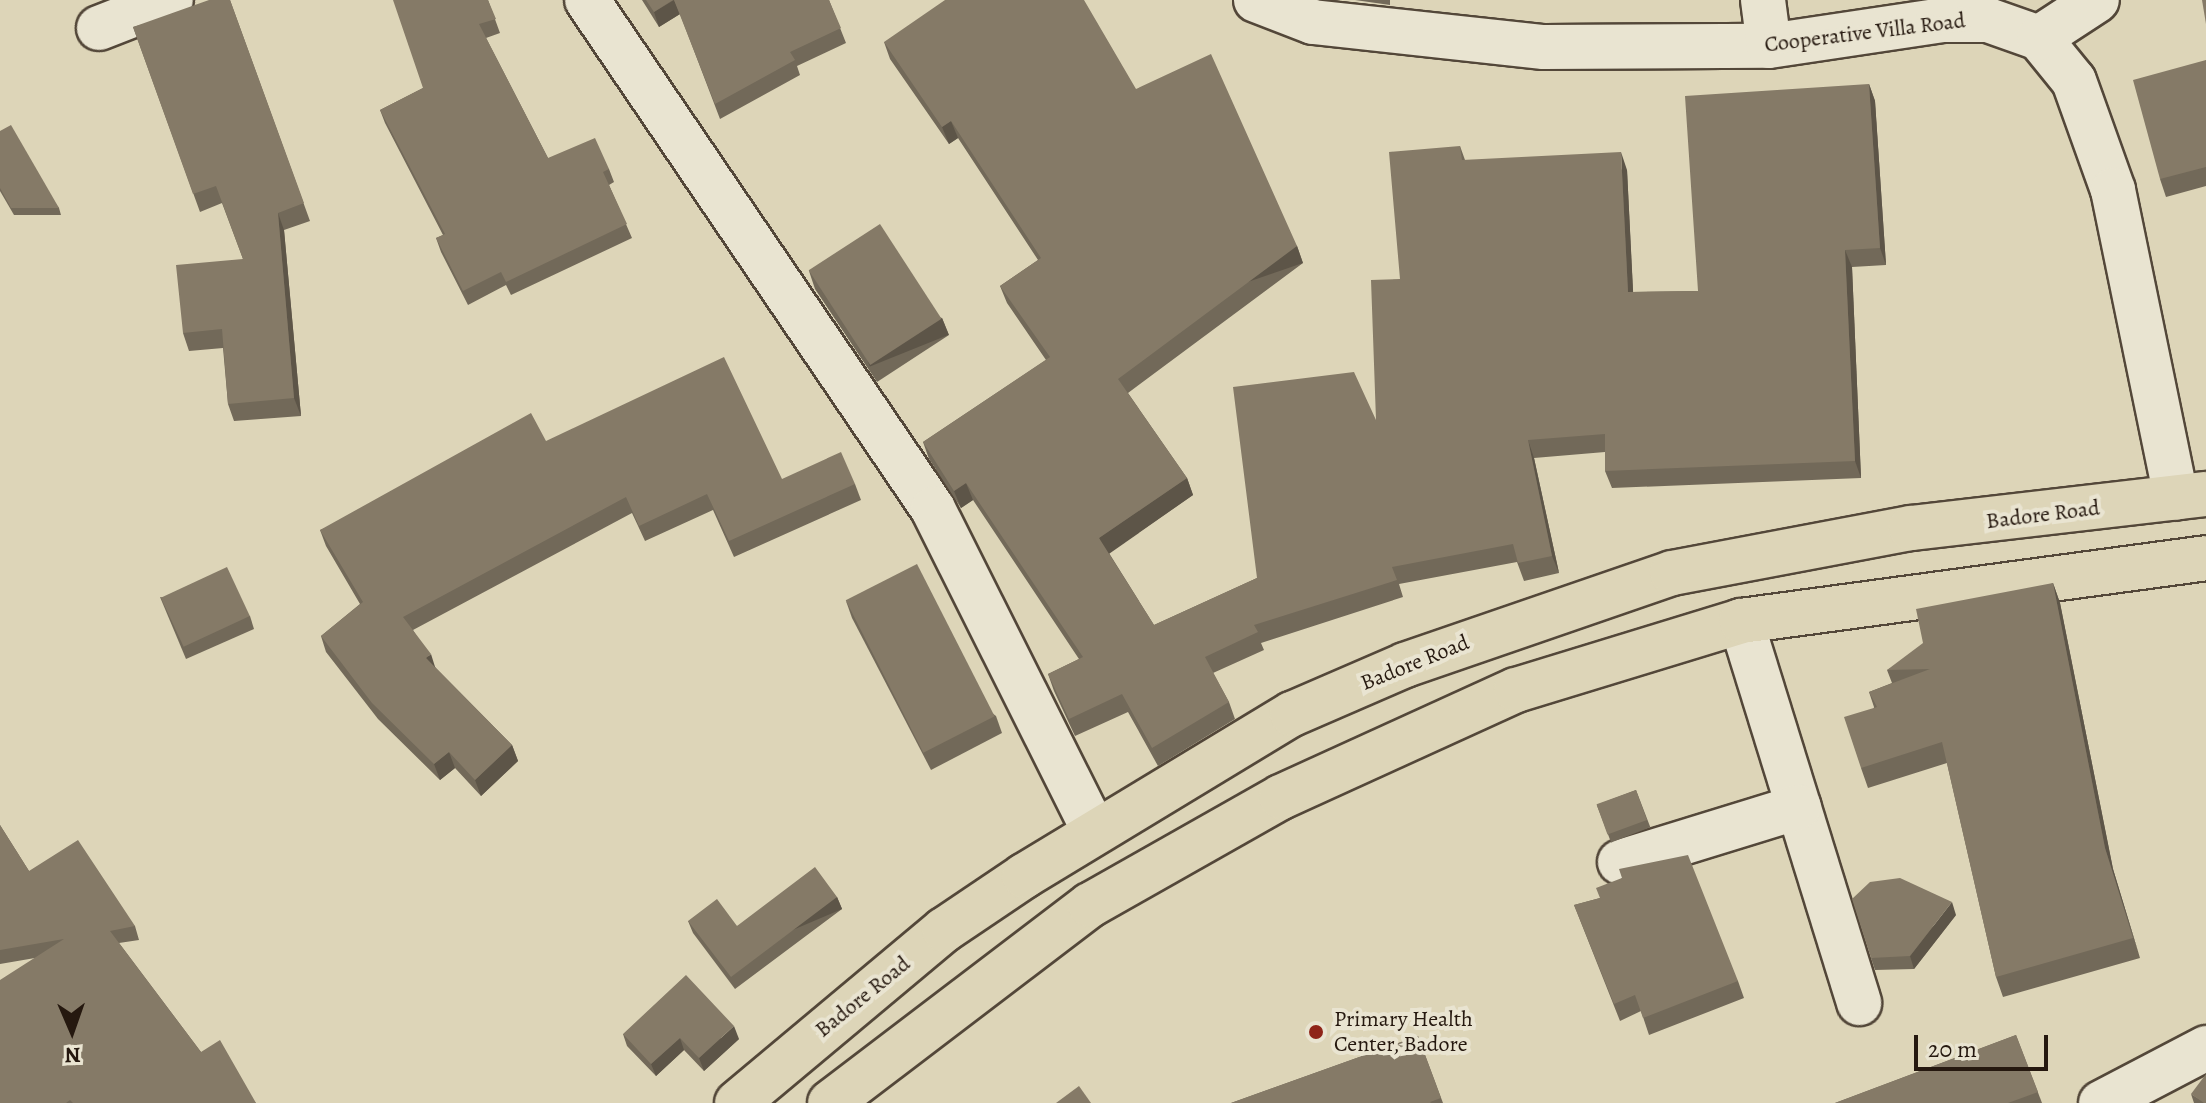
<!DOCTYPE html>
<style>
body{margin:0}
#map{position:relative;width:2206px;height:1103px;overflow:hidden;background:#ddd5b8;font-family:Alegreya,serif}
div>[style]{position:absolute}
.roads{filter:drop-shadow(2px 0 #534739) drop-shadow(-2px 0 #534739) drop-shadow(0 2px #534739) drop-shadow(0 -2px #534739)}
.minor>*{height:44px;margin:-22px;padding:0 22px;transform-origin:22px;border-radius:22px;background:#e9e4d1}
.major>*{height:44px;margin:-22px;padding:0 22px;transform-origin:22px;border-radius:22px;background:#ddd5b8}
.wall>*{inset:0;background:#726959;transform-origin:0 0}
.shaded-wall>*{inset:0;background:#5d5548;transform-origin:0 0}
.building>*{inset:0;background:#857a67;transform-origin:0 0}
.dots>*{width:22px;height:22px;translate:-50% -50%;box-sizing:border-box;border:4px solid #e9e4d1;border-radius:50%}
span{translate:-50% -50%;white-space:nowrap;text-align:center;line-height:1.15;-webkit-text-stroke:8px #e9e4d1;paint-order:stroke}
.street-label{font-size:22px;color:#25180f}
.poi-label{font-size:22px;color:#25180f}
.left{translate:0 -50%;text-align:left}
.north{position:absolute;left:32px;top:991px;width:80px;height:80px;-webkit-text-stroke:6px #e9e4d1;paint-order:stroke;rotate:178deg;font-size:22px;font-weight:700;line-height:32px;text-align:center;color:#25180f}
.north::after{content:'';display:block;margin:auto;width:28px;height:36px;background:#25180f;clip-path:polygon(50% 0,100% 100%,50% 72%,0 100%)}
.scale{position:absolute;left:1914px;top:1035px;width:134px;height:36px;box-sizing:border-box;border:4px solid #25180f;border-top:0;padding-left:10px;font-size:24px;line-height:28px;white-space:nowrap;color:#25180f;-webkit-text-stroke:6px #e9e4d1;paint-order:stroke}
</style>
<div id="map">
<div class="roads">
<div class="minor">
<div style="left:587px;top:0;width:615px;rotate:55.79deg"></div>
<div style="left:933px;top:509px;width:360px;rotate:63.4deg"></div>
<div style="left:1256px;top:0;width:61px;rotate:21.1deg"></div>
<div style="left:1313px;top:22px;width:232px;rotate:6.2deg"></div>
<div style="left:1544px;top:47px;width:225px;rotate:-0.3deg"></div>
<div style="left:1769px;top:46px;width:176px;rotate:-8.5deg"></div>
<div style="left:1943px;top:20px;width:45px"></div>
<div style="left:1988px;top:20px;width:54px;rotate:19.4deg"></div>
<div style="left:2039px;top:38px;width:55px;rotate:50.9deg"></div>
<div style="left:2074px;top:81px;width:116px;rotate:70.3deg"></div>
<div style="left:2113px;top:190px;width:314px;rotate:78.4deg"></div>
<div style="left:1763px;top:0;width:46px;rotate:82.6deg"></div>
<div style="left:99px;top:28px;width:77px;rotate:-21.3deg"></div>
<div style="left:2039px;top:38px;width:69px;rotate:-33.2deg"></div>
<div style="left:1741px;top:621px;width:400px;rotate:72.8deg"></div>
<div style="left:1620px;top:862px;width:187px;rotate:-17.1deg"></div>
<div style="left:2101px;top:1103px;width:119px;rotate:-27.6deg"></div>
</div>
<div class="major">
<div style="left:737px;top:1103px;width:270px;rotate:-39.9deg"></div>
<div style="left:944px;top:930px;width:97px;rotate:-34deg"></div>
<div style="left:1024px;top:876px;width:313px;rotate:-31.2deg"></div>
<div style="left:1292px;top:714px;width:123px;rotate:-23.4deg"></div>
<div style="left:1405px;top:665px;width:282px;rotate:-19deg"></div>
<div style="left:1672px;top:573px;width:243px;rotate:-10.7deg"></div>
<div style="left:1911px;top:528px;width:297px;rotate:-6.6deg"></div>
<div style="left:830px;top:1103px;width:327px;rotate:-37.3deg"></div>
<div style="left:1090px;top:905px;width:219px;rotate:-29.5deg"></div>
<div style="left:1281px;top:797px;width:258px;rotate:-24.5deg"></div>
<div style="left:1516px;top:690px;width:235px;rotate:-17deg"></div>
<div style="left:1741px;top:621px;width:469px;rotate:-7.7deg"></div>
</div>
</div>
<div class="wall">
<div style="clip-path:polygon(230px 0,310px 221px,284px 230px,301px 416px,234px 421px,228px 404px,223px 348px,189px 351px,183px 333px,243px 259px,222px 203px,200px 212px,133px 27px)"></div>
<div style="clip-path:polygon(488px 0,500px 33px,486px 38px,548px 158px,609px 169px,614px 182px,609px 185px,632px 238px,511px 295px,506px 285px,468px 305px,441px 252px,436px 238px,443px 235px,385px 123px,380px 110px,423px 88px)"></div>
<div style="clip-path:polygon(642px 0,829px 0,846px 43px,797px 66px,800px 75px,720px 119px,680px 14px,659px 27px)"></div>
<div style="clip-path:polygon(1355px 0,1390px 0,1390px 5px)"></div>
<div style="clip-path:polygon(884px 42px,1136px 89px,1297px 246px,1303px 263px,1128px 393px,1187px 478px,1193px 495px,1109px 553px,1154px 625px,1257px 578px,1376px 420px,1400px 279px,1460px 146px,1465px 160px,1627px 170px,1633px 292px,1698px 291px,1869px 84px,1875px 101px,1886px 265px,1852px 267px,1861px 478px,1612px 488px,1605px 471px,1605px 452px,1534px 458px,1559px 573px,1524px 581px,1517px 562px,1399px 584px,1403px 597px,1261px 643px,1264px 650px,1213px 673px,1229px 702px,1235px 719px,1158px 766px,1128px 712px,1075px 736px,1054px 691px,1048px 674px,1079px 659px,973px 500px,961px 508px,929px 459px,923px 442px,1046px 360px,1007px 303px,1000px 286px,1038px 260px,958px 138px,949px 144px,890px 59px)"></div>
<div style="clip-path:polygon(2206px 60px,2206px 186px,2166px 197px,2160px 179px)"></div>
<div style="clip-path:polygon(0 131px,59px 208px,61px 215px,14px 215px,0 191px)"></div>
<div style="clip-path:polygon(809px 271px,942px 318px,949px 335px,877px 382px,815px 289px)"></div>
<div style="clip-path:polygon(546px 441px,782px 479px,855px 484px,861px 500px,734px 557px,713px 510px,645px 541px,632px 513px,413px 630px,435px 667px,512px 745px,518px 761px,481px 796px,455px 768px,440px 780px,378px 719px,326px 652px,321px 636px,360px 604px,326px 546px,320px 530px)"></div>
<div style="clip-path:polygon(2053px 583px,2060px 603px,2113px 869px,2140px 958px,2003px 997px,1996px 977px,1947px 763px,1868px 788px,1861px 768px,1874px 707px,1869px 692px,1892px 683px,1887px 670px)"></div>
<div style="clip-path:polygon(160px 597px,250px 616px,254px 629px,186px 659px)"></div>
<div style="clip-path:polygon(846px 601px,996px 716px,1002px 733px,931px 770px,852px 618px)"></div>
<div style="left:1636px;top:790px;width:40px;height:42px;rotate:69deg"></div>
<div style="clip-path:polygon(0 825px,29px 871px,135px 926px,139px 940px,119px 943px,201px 1052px,256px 1103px,0 1103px,35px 958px,0 964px)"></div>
<div style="clip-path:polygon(1622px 878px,1738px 981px,1744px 998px,1649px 1035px,1641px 1011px,1620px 1021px,1574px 905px,1600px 898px)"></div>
<div style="clip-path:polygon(837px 897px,842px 909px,735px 989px,693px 933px,688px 921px,737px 926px)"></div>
<div style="clip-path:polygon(1956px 915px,1914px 969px,1875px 970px,1871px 958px)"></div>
<div style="clip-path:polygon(623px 1034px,739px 1039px,704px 1071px,684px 1050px,656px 1076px,627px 1046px)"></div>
<div style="clip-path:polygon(2016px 1035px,2042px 1103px,1835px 1103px)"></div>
<div style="clip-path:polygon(1418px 1036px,1443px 1103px,1231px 1103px)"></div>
<div style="clip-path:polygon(2191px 1094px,2206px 1103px,2194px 1103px)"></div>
</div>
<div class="shaded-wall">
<div style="clip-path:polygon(674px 0,680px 14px,659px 27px,654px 12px)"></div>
<div style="clip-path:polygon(1869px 84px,1875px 101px,1886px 265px,1880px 248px)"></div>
<div style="clip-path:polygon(951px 121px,958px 138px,949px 144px,942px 127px)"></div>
<div style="clip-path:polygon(1621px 152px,1627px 170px,1634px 310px,1628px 292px)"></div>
<div style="clip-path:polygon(278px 213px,284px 230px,301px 416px,294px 398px)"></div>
<div style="left:1297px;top:246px;width:18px;height:223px;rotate:71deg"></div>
<div style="clip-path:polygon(1845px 250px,1852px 267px,1861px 478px,1855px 461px)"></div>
<div style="left:942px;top:318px;width:18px;height:85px;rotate:68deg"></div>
<div style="clip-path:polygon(1528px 440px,1534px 458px,1559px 573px,1552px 556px)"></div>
<div style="clip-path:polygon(1187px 478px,1193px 495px,1106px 556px,1099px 538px)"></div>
<div style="clip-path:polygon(966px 483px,973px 500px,961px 508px,954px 491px)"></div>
<div style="clip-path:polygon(2053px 583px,2060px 603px,2113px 869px,2140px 958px,2105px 848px)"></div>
<div style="clip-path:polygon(431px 654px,436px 670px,426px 658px)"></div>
<div style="clip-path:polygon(512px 745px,518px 761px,481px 796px,475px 780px)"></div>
<div style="clip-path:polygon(449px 752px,455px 768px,440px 780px,434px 764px)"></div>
<div style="left:837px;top:897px;width:13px;height:133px;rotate:67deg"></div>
<div style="clip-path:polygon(1952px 902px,1956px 915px,1914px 969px,1910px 956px)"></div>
<div style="clip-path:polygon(734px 1026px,739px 1039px,704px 1071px,699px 1058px)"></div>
<div style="clip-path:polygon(680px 1038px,684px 1050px,656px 1076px,651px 1064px)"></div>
</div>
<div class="building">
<div style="clip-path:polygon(209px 0,230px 0,304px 203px,278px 213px,294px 398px,228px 404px,222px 329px,183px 333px,176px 265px,243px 259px,216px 186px,193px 194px,133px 27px)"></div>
<div style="clip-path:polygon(393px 0,488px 0,496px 19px,479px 24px,548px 158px,595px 138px,609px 169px,603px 172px,627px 224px,506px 282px,501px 272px,463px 291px,436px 238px,445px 234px,380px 110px,423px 88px)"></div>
<div style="clip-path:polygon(646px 0,673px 0,654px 12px)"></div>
<div style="clip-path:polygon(674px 0,829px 0,841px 28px,790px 52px,795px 60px,715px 104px)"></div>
<div style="clip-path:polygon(945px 0,1084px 0,1136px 89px,1211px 54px,1297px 246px,1118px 379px,1187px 478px,1099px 538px,1154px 625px,1257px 578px,1233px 387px,1354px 372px,1376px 420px,1371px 280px,1400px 279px,1389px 152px,1460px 146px,1462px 160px,1621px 152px,1628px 292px,1698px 291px,1685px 96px,1869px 84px,1880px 248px,1845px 250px,1855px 461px,1605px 471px,1605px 434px,1528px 440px,1552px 556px,1518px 563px,1513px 544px,1392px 567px,1397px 580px,1254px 625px,1258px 632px,1205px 657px,1229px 702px,1152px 748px,1122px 694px,1069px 719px,1048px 674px,1083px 657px,966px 483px,954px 491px,923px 442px,1050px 357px,1000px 286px,1041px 258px,951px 121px,942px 127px,884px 42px)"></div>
<div style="clip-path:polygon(2202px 0,2206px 0,2206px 24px)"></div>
<div style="clip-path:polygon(2206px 60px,2206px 167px,2160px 179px,2133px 80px)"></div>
<div style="clip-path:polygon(11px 125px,59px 208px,11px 208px,0 188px,0 131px)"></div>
<div style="left:880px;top:224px;width:113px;height:85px;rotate:57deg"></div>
<div style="clip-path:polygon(724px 357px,782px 479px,841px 452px,855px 484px,729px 541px,707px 494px,639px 526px,626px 497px,403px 617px,431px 654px,426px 658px,512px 745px,475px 780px,449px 752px,434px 764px,372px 703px,321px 636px,363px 602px,320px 530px,531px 413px,546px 441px)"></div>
<div style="left:917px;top:564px;width:171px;height:80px;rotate:63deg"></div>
<div style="left:227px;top:567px;width:54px;height:73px;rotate:65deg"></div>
<div style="clip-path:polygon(2053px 583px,2105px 848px,2133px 938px,1996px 977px,1942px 742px,1861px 768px,1844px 717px,1877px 707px,1869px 692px,1930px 669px,1887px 670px,1923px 643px,1916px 609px)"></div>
<div style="left:1636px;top:790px;width:32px;height:42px;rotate:70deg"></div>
<div style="clip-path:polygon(0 825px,29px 871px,78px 840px,135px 926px,110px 931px,201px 1052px,220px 1040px,256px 1103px,73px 1103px,70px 1100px,66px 1103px,0 1103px,0 980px,64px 939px,0 950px)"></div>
<div style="clip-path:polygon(1688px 855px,1738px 981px,1643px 1018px,1635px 995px,1614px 1004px,1574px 905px,1600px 898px,1596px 888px,1622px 878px,1619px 869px)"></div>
<div style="clip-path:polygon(815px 867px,837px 897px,731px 977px,688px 921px,717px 899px,737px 926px)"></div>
<div style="clip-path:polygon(1900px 878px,1952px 902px,1910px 956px,1871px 958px,1852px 899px,1870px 882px)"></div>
<div style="clip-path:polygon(686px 975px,734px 1026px,699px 1058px,680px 1038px,651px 1064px,623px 1034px)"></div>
<div style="clip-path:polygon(2016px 1035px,2038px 1092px,2008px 1103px,1835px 1103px)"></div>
<div style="clip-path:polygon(1418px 1036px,1441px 1098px,1430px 1102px,1431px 1103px,1231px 1103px)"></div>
<div style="clip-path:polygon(2206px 1074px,2206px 1103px,2204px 1103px,2191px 1094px)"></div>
<div style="clip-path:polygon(1079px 1086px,1091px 1103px,1056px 1103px)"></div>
</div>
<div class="dots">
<div style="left:1316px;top:1032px;background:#8f2418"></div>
</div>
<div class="street-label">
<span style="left:1865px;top:33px;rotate:-7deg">Cooperative Villa Road</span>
<span style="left:2043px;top:515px;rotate:-7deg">Badore Road</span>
<span style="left:1415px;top:663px;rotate:-22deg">Badore Road</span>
<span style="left:863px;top:997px;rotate:-39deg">Badore Road</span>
</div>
<div class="poi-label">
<span class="left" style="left:1334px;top:1032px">Primary Health<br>Center, Badore</span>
</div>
<div class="north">N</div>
<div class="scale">20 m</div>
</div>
